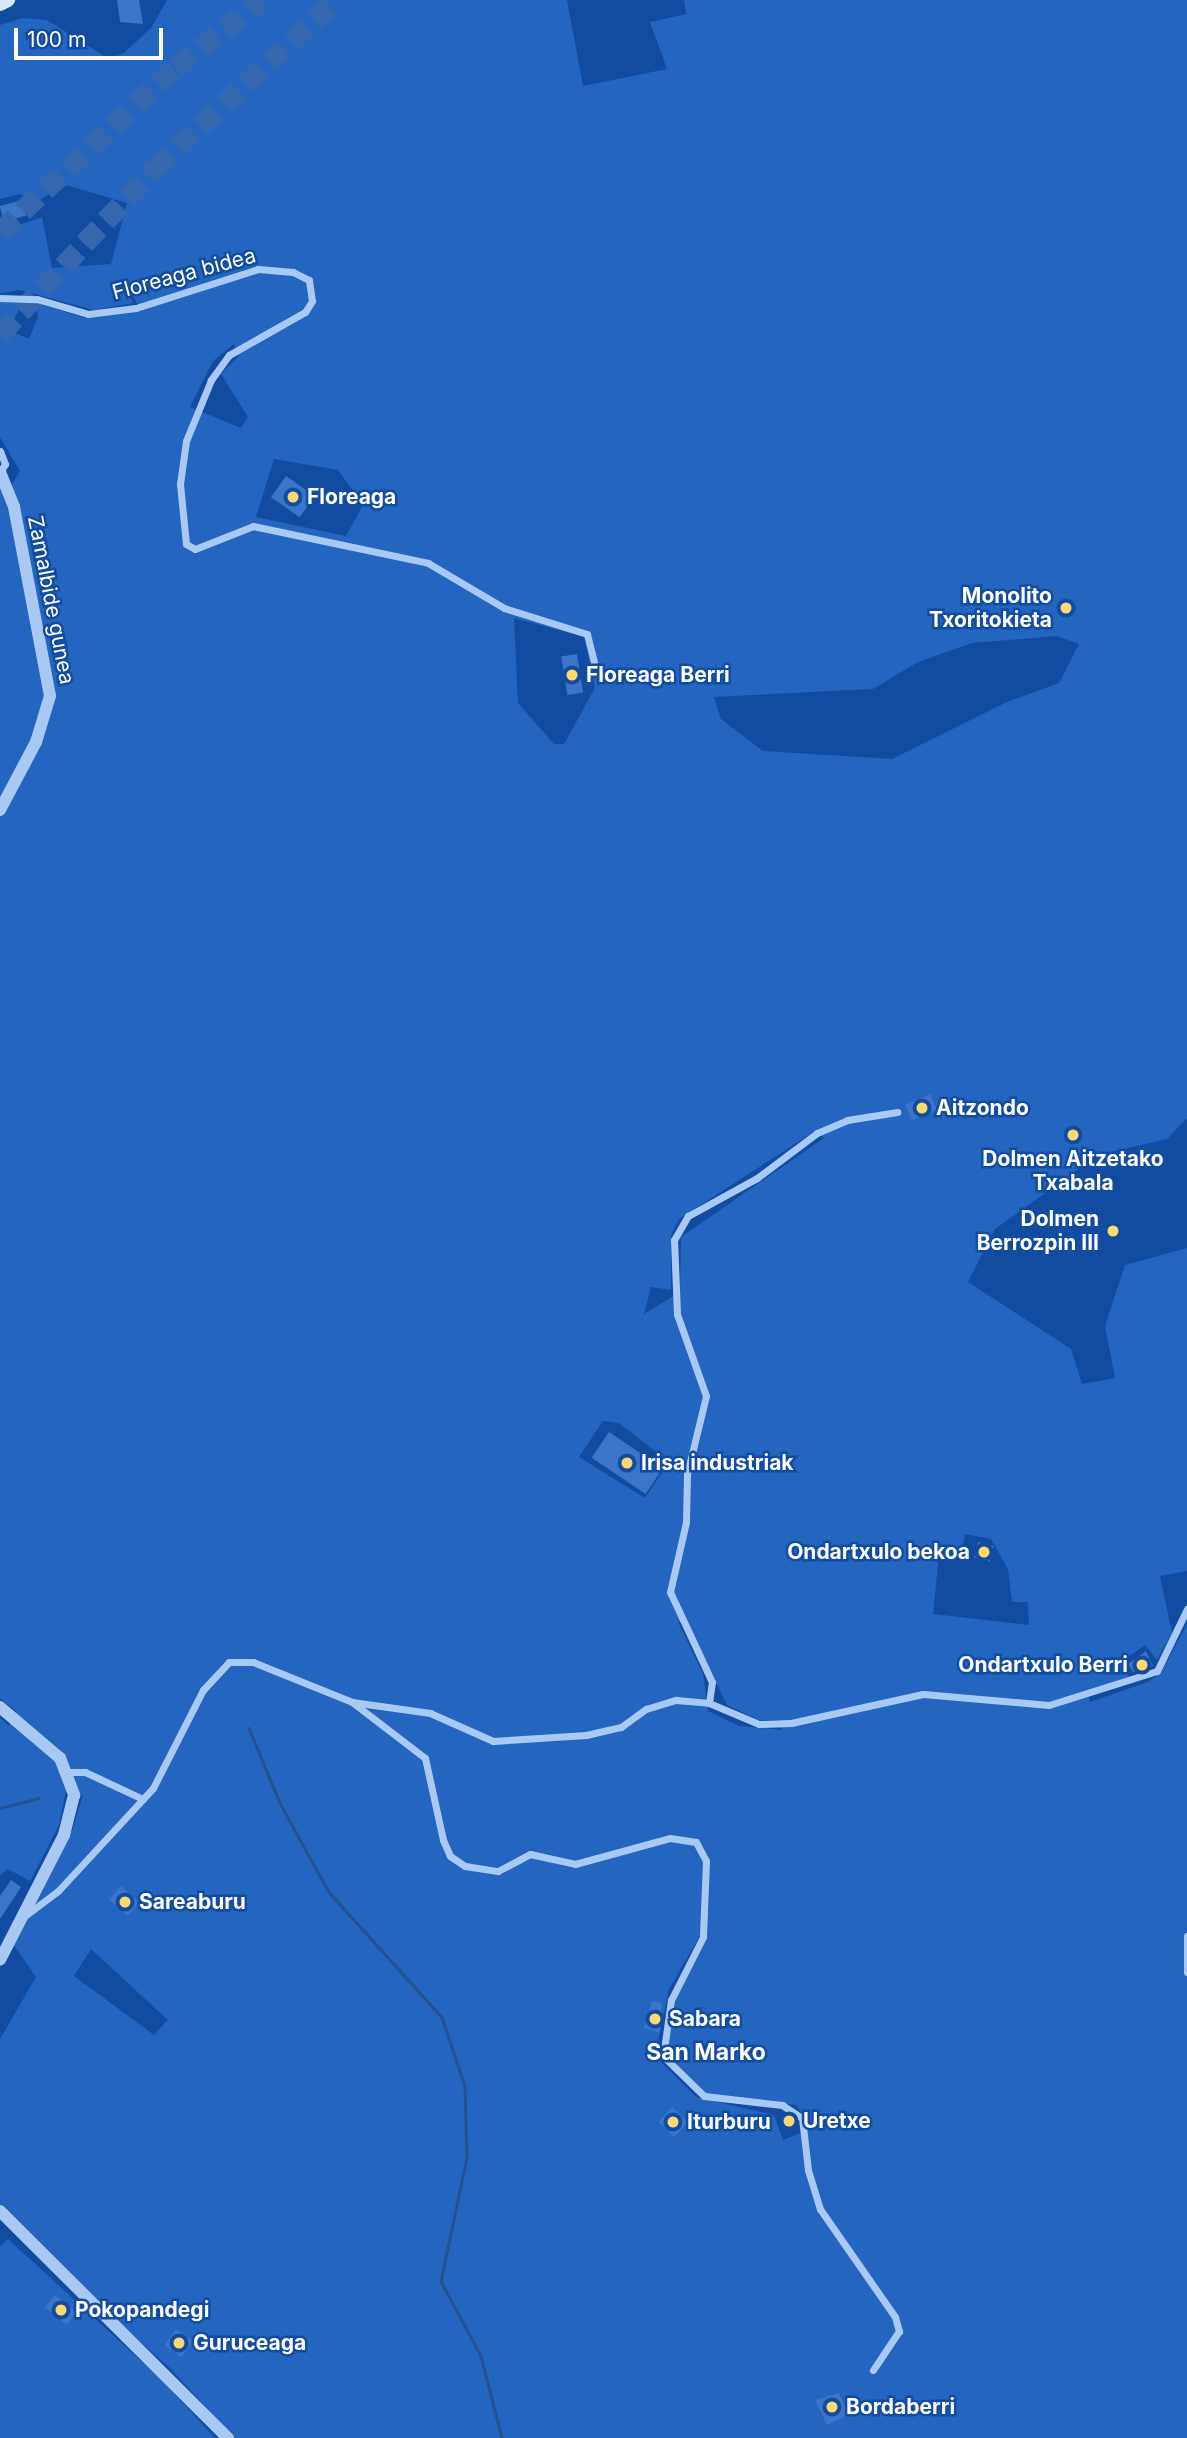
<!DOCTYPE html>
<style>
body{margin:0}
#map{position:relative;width:1187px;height:2438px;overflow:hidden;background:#114ca1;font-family:Inter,sans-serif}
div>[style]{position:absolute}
.green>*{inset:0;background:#2365bf}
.stream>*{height:2.5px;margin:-1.25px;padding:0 1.25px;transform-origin:1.25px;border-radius:1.25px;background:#265190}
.building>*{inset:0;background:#3a75c8;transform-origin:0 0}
.motorway-tunnel>*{height:21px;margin-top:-10.5px;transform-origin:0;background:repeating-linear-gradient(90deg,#3567af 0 21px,transparent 0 31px)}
.minor>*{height:7px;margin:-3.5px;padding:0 3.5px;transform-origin:3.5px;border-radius:3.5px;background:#a9c9f5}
.tertiary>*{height:12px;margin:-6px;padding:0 6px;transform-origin:6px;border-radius:6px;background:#a9c9f5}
.secondary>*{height:14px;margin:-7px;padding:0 7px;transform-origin:7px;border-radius:7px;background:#dae8fe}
.dots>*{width:19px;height:19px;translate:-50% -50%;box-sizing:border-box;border:4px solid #114ca1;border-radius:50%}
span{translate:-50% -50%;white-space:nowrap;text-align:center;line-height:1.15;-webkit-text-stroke:5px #114ca1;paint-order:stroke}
.street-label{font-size:21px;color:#fff}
.poi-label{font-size:21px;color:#fff;font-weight:700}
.left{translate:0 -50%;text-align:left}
.right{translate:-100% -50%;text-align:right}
.neighbourhood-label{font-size:23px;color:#fff;font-weight:700}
.scale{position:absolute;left:14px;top:28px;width:149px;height:32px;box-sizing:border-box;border:4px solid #fff;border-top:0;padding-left:9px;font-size:21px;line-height:24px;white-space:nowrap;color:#fff;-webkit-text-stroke:5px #114ca1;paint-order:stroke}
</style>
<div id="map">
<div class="green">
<div style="clip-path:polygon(evenodd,167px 0,567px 0,583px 86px,667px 69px,650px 22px,686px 14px,684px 0,1187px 0,1187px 1118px,1167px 1139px,1098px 1155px,995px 1229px,968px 1282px,1071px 1349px,1082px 1384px,1115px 1378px,1105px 1326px,1125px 1265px,1187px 1248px,1187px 1571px,1160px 1576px,1172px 1633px,1157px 1660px,1145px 1645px,1120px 1663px,1130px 1678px,1088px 1692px,1090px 1702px,1148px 1682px,1161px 1673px,1187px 1624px,1187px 2438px,234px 2438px,171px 2369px,55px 2267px,0 2209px,0 2039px,36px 1977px,13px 1944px,72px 1831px,83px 1795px,66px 1791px,59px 1825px,30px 1881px,8px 1869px,0 1875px,0 1718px,9px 1726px,16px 1711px,0 1698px,0 487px,5px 496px,20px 471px,0 437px,0 301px,24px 300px,8px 330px,29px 339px,38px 317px,36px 303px,85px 318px,142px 311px,125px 284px,133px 303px,94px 310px,20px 290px,0 293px,0 232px,42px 217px,52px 268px,111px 264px,127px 203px,62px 184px,39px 201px,19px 194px,0 199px,0 25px,23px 18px,47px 20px,109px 59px,124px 53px,151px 28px,167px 0,234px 344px,239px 356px,221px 374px,248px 417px,241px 428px,190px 407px,213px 361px,234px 344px,167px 0,274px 459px,338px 470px,363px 505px,346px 536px,256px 517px,274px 459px,167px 0,514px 618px,584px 637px,595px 688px,564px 744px,554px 744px,518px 703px,514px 618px,167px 0,1057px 636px,1079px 644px,1059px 683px,1007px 702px,892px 759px,763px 751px,721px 719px,714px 697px,873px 689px,918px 662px,972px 643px,1057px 636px,167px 0,818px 1129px,824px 1138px,681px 1237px,680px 1292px,644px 1314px,651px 1287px,671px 1290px,671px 1235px,679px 1219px,818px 1129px,167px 0,603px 1421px,619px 1423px,669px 1462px,645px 1498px,579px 1457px,603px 1421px,167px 0,965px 1534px,991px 1539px,1008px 1569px,1012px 1602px,1028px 1602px,1029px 1625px,933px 1614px,939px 1556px,963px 1547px,965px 1534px,167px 0,685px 1618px,727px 1705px,759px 1720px,779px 1720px,783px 1730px,739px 1726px,708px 1711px,703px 1674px,678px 1622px,685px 1618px,167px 0,701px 1934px,703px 1945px,677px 1995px,667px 2034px,670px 2061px,708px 2095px,796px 2105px,812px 2128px,783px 2140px,774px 2115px,696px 2097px,660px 2061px,656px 2050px,669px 1989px,701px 1934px,167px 0,91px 1949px,168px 2020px,154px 2035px,74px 1976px,91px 1949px)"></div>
<div style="clip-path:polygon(8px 2239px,163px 2381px,215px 2438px,0 2438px,0 2246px)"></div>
</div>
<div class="stream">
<div style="left:249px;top:1728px;width:81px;rotate:67.5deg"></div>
<div style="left:280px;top:1803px;width:102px;rotate:61.2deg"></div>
<div style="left:329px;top:1892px;width:169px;rotate:47.9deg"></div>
<div style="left:442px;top:2017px;width:73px;rotate:71.6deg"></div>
<div style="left:465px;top:2086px;width:72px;rotate:88.4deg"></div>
<div style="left:467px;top:2158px;width:126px;rotate:101.9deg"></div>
<div style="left:441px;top:2281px;width:85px;rotate:61.9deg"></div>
<div style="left:481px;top:2356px;width:85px;rotate:75.6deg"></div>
<div style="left:0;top:1808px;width:40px;rotate:-14.4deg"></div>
</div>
<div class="building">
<div style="clip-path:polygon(117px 0,139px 0,143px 24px,120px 22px)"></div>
<div style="left:22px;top:200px;width:16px;height:23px;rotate:75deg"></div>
<div style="left:286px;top:476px;width:35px;height:26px;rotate:35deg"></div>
<div style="left:577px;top:654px;width:39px;height:16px;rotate:81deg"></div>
<div style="left:930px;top:1094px;width:17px;height:27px;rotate:66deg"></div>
<div style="left:609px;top:1432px;width:65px;height:31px;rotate:34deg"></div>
<div style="left:978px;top:1542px;width:16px;height:16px;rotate:14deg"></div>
<div style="clip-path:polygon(1146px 1651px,1153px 1666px,1133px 1672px,1128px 1664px)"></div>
<div style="clip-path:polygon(11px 1880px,21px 1887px,0 1919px,0 1896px)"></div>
<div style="left:121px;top:1886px;width:25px;height:18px;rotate:42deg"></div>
<div style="clip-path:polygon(652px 2001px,662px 2003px,660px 2033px,644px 2028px)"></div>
<div style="left:672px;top:2107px;width:22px;height:20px;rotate:43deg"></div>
<div style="left:55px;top:2295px;width:28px;height:16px;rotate:39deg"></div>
<div style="left:176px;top:2329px;width:21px;height:20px;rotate:35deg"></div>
<div style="clip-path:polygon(839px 2393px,849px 2415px,827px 2425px,815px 2400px)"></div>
</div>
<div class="motorway-tunnel">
<div style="left:0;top:232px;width:241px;rotate:-43.2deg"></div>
<div style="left:176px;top:67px;width:109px;rotate:-37.9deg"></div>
<div style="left:0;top:334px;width:227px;rotate:-47deg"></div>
<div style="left:155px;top:168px;width:247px;rotate:-42.9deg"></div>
</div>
<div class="minor">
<div style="left:0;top:298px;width:37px;rotate:2deg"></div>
<div style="left:37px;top:299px;width:53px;rotate:16.4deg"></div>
<div style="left:88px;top:314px;width:48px;rotate:-7.1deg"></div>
<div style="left:136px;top:308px;width:128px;rotate:-17.7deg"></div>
<div style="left:258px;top:269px;width:35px;rotate:5deg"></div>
<div style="left:293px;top:272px;width:18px;rotate:27deg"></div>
<div style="left:309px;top:280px;width:21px;rotate:82deg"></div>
<div style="left:312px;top:301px;width:13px;rotate:122deg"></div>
<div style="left:305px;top:312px;width:87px;rotate:150.5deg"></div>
<div style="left:229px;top:355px;width:31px;rotate:126deg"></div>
<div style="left:211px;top:380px;width:66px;rotate:112.3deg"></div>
<div style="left:186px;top:441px;width:43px;rotate:97.9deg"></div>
<div style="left:180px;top:484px;width:60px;rotate:84.3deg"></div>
<div style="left:186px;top:544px;width:10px;rotate:29deg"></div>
<div style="left:195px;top:549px;width:62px;rotate:-21.6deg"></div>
<div style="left:253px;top:526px;width:179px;rotate:11.9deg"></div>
<div style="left:428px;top:563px;width:88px;rotate:30.6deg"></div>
<div style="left:504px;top:608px;width:87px;rotate:17.4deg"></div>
<div style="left:587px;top:634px;width:33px;rotate:76deg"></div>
<div style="left:0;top:451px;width:14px;rotate:69deg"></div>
<div style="left:5px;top:464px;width:9px;rotate:122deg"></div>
<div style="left:352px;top:1702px;width:92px;rotate:37.5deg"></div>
<div style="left:425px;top:1758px;width:84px;rotate:77.6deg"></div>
<div style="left:443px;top:1840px;width:17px;rotate:66deg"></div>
<div style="left:450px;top:1856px;width:18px;rotate:34deg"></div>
<div style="left:465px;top:1866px;width:33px;rotate:9deg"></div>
<div style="left:498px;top:1871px;width:36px;rotate:-28deg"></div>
<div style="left:530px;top:1854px;width:46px;rotate:12.5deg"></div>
<div style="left:575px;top:1864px;width:98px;rotate:-15.3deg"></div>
<div style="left:670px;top:1838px;width:26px;rotate:9deg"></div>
<div style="left:696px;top:1842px;width:21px;rotate:62deg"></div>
<div style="left:706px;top:1861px;width:76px;rotate:92.3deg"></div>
<div style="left:703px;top:1937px;width:71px;rotate:116.9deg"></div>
<div style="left:671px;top:2000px;width:57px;rotate:98.1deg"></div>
<div style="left:663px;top:2056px;width:57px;rotate:44.3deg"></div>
<div style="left:704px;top:2096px;width:79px;rotate:6.6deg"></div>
<div style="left:782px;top:2105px;width:24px;rotate:33deg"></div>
<div style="left:802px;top:2118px;width:52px;rotate:83.4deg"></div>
<div style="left:808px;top:2170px;width:41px;rotate:72.9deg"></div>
<div style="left:820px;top:2209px;width:131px;rotate:55.2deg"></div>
<div style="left:895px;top:2317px;width:15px;rotate:74deg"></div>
<div style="left:899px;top:2331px;width:47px;rotate:123.7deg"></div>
<div style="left:709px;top:1703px;width:21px;rotate:-82deg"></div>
<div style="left:712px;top:1682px;width:99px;rotate:-115deg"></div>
<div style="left:670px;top:1592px;width:72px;rotate:-77.1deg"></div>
<div style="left:686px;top:1522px;width:48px;rotate:-88.8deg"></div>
<div style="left:687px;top:1474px;width:80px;rotate:-76.3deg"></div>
<div style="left:706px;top:1396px;width:87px;rotate:-109.5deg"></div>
<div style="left:677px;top:1314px;width:74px;rotate:-92.3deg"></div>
<div style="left:674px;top:1240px;width:28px;rotate:-60deg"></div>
<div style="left:688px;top:1216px;width:79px;rotate:-28.8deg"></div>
<div style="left:757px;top:1178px;width:75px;rotate:-36.9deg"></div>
<div style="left:817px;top:1133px;width:33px;rotate:-23deg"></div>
<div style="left:847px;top:1120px;width:51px;rotate:-9.1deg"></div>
<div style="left:69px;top:1772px;width:16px"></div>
<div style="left:85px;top:1772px;width:64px;rotate:25deg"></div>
<div style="left:26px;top:1915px;width:40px;rotate:-37deg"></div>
<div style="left:58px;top:1891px;width:140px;rotate:-47.3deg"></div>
<div style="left:153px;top:1788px;width:110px;rotate:-63deg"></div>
<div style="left:203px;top:1690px;width:38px;rotate:-47deg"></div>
<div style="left:229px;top:1662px;width:24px"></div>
<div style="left:253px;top:1662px;width:107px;rotate:22deg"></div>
<div style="left:352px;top:1702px;width:79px;rotate:8deg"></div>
<div style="left:430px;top:1713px;width:69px;rotate:24deg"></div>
<div style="left:493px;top:1741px;width:93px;rotate:-3.7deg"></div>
<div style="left:586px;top:1735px;width:36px;rotate:-13deg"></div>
<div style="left:621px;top:1727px;width:31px;rotate:-36deg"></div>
<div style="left:646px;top:1709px;width:31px;rotate:-17deg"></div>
<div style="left:676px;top:1700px;width:33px;rotate:5deg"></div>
<div style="left:709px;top:1703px;width:54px;rotate:22.8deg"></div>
<div style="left:759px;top:1724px;width:32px;rotate:-2deg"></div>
<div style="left:791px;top:1723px;width:135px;rotate:-12.4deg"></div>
<div style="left:923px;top:1694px;width:126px;rotate:5deg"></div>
<div style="left:1049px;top:1705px;width:113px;rotate:-17.5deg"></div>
<div style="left:1157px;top:1671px;width:69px;rotate:-64.2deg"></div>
<div style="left:1187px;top:1936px;width:36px;rotate:90deg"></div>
</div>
<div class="tertiary">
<div style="left:0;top:472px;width:38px;rotate:68deg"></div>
<div style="left:14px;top:507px;width:192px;rotate:79.2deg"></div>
<div style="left:50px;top:696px;width:48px;rotate:106.9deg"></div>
<div style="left:36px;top:742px;width:77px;rotate:117.9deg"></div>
<div style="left:0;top:1707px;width:79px;rotate:40.4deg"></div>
<div style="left:60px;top:1758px;width:40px;rotate:69deg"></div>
<div style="left:74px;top:1795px;width:41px;rotate:104deg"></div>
<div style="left:64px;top:1835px;width:140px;rotate:117.1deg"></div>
<div style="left:0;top:2211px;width:322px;rotate:44.9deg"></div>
</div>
<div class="secondary">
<div style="left:0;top:4px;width:9px;rotate:-27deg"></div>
</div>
<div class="dots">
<div style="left:293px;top:497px;background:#ffd96d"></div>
<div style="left:1066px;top:608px;background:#ffd96d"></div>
<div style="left:572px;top:675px;background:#ffd96d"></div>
<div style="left:922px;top:1108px;background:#ffd96d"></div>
<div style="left:1073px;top:1135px;background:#ffd96d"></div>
<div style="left:1113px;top:1231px;background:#ffd96d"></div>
<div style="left:627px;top:1463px;background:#ffd96d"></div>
<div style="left:984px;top:1552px;background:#ffd96d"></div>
<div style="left:1142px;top:1665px;background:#ffd96d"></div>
<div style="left:125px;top:1902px;background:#ffd96d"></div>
<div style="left:655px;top:2019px;background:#ffd96d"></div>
<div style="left:789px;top:2121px;background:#ffd96d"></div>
<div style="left:673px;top:2122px;background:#ffd96d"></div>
<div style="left:61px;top:2310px;background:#ffd96d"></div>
<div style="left:179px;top:2343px;background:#ffd96d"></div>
<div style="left:832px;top:2407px;background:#ffd96d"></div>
</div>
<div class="street-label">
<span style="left:184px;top:274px;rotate:-15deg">Floreaga bidea</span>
<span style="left:51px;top:600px;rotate:79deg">Zamalbide gunea</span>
</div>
<div class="poi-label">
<span class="left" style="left:307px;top:497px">Floreaga</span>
<span class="right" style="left:1052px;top:608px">Monolito<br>Txoritokieta</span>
<span class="left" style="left:586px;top:675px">Floreaga Berri</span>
<span class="left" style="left:936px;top:1108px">Aitzondo</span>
<span style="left:1073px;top:1171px">Dolmen Aitzetako<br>Txabala</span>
<span class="right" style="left:1099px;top:1231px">Dolmen<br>Berrozpin III</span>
<span class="left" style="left:641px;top:1463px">Irisa industriak</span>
<span class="right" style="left:970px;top:1552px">Ondartxulo bekoa</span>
<span class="right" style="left:1128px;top:1665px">Ondartxulo Berri</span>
<span class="left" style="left:139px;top:1902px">Sareaburu</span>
<span class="left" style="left:669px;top:2019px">Sabara</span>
<span class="left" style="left:803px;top:2121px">Uretxe</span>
<span class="left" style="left:687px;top:2122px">Iturburu</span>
<span class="left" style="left:75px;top:2310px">Pokopandegi</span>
<span class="left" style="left:193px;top:2343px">Guruceaga</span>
<span class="left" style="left:846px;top:2407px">Bordaberri</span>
</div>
<div class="neighbourhood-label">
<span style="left:706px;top:2052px">San Marko</span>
</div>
<div class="scale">100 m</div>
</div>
